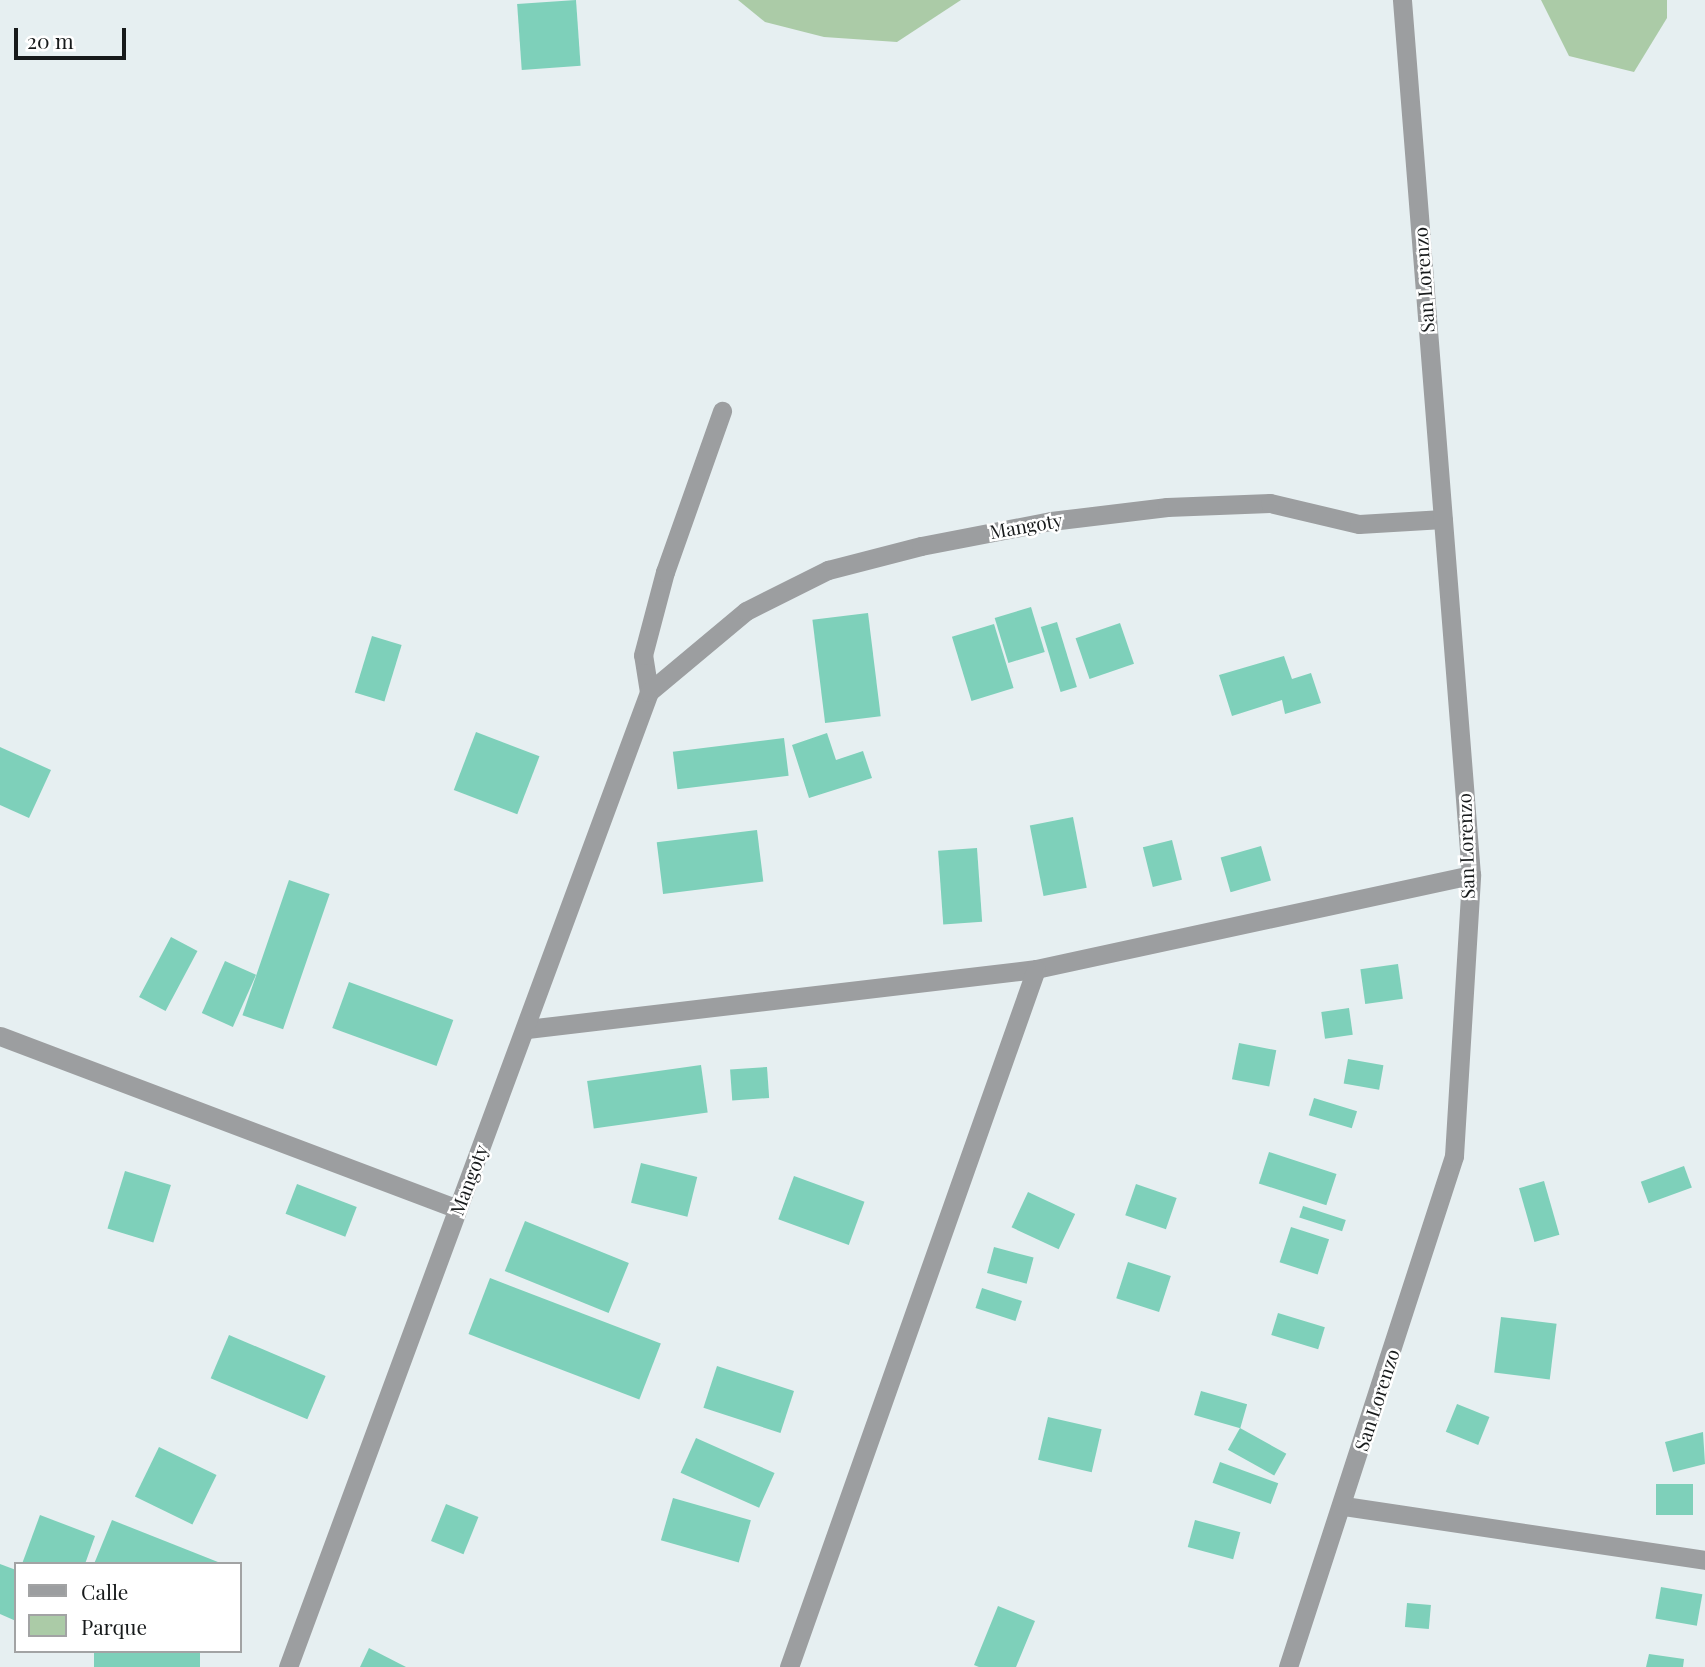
<!DOCTYPE html>
<style>
body{margin:0}
#map{position:relative;width:1705px;height:1667px;overflow:hidden;background:#e6eff1;font-family:"Playfair Display",serif}
div>[style]{position:absolute}
.green>*{inset:0;background:#abcba7}
.building>*{inset:0;background:#7ed0ba;transform-origin:0 0}
.minor>*{height:19px;margin:-9.5px;padding:0 9.5px;transform-origin:9.5px;border-radius:9.5px;background:#9c9ea0}
.tertiary>*{height:19px;margin:-9.5px;padding:0 9.5px;transform-origin:9.5px;border-radius:9.5px;background:#9c9ea0}
span{translate:-50% -50%;white-space:nowrap;text-align:center;line-height:1.15;-webkit-text-stroke:5px #fff;paint-order:stroke}
.street-label{font-size:19px;color:#171a1b}
.legend{position:absolute;left:14px;top:1562px;width:228px;height:91px;box-sizing:border-box;background:#fff;border:2px solid #a2a3a4;margin:0;padding:9px 12px;list-style:none;font-size:21px;color:#171a1b}
.legend li{display:flex;align-items:center;gap:14px;height:35px}
.legend b{width:35px;border:2px solid #a2a3a4}
.scale{position:absolute;left:14px;top:28px;width:112px;height:32px;box-sizing:border-box;border:4px solid #171a1b;border-top:0;padding-left:9px;font-size:21px;line-height:24px;white-space:nowrap;color:#171a1b;-webkit-text-stroke:5px #fff;paint-order:stroke}
</style>
<div id="map">
<div class="green">
<div style="clip-path:polygon(738px 0,961px 0,897px 42px,824px 37px,765px 22px)"></div>
<div style="clip-path:polygon(1541px 0,1667px 0,1667px 18px,1634px 72px,1569px 56px)"></div>
</div>
<div class="building">
<div style="left:576px;top:0;width:66px;height:59px;rotate:86deg"></div>
<div style="left:1031px;top:607px;width:47px;height:38px;rotate:73deg"></div>
<div style="left:868px;top:613px;width:104px;height:56px;rotate:83deg"></div>
<div style="left:1057px;top:622px;width:68px;height:17px;rotate:73deg"></div>
<div style="left:1120px;top:623px;width:43px;height:47px;rotate:71deg"></div>
<div style="left:994px;top:624px;width:67px;height:44px;rotate:73deg"></div>
<div style="left:372px;top:636px;width:31px;height:59px;rotate:17deg"></div>
<div style="clip-path:polygon(1284px 656px,1292px 679px,1311px 673px,1321px 703px,1285px 714px,1282px 700px,1232px 716px,1219px 675px)"></div>
<div style="left:476px;top:732px;width:68px;height:62px;rotate:21deg"></div>
<div style="clip-path:polygon(827px 733px,836px 760px,863px 751px,872px 778px,809px 798px,792px 745px)"></div>
<div style="left:784px;top:738px;width:38px;height:112px;rotate:83deg"></div>
<div style="clip-path:polygon(0 747px,51px 770px,29px 818px,0 805px)"></div>
<div style="left:1073px;top:817px;width:72px;height:44px;rotate:79deg"></div>
<div style="left:757px;top:830px;width:52px;height:101px;rotate:83deg"></div>
<div style="left:1172px;top:840px;width:41px;height:30px;rotate:76deg"></div>
<div style="left:1261px;top:846px;width:36px;height:42px;rotate:74deg"></div>
<div style="left:977px;top:848px;width:74px;height:39px;rotate:86deg"></div>
<div style="left:289px;top:880px;width:43px;height:143px;rotate:19deg"></div>
<div style="left:171px;top:937px;width:30px;height:68px;rotate:28deg"></div>
<div style="left:225px;top:961px;width:34px;height:57px;rotate:24deg"></div>
<div style="left:1398px;top:964px;width:35px;height:38px;rotate:82deg"></div>
<div style="left:349px;top:982px;width:111px;height:49px;rotate:20deg"></div>
<div style="left:1349px;top:1008px;width:27px;height:28px;rotate:82deg"></div>
<div style="left:1239px;top:1043px;width:38px;height:37px;rotate:11deg"></div>
<div style="left:1348px;top:1059px;width:36px;height:25px;rotate:10deg"></div>
<div style="left:701px;top:1065px;width:48px;height:115px;rotate:82deg"></div>
<div style="left:767px;top:1067px;width:31px;height:37px;rotate:86deg"></div>
<div style="left:1314px;top:1098px;width:45px;height:18px;rotate:17deg"></div>
<div style="left:1269px;top:1152px;width:71px;height:33px;rotate:18deg"></div>
<div style="left:641px;top:1163px;width:58px;height:41px;rotate:14deg"></div>
<div style="left:1684px;top:1166px;width:23px;height:46px;rotate:70deg"></div>
<div style="left:125px;top:1171px;width:48px;height:60px;rotate:17deg"></div>
<div style="left:794px;top:1176px;width:75px;height:46px;rotate:20deg"></div>
<div style="left:1544px;top:1181px;width:56px;height:26px;rotate:74deg"></div>
<div style="left:297px;top:1184px;width:64px;height:32px;rotate:21deg"></div>
<div style="left:1136px;top:1184px;width:43px;height:33px;rotate:19deg"></div>
<div style="left:1028px;top:1192px;width:52px;height:39px;rotate:25deg"></div>
<div style="left:1303px;top:1206px;width:45px;height:12px;rotate:18deg"></div>
<div style="left:525px;top:1221px;width:112px;height:54px;rotate:22deg"></div>
<div style="left:1291px;top:1227px;width:40px;height:37px;rotate:18deg"></div>
<div style="left:994px;top:1247px;width:41px;height:27px;rotate:15deg"></div>
<div style="left:1128px;top:1262px;width:45px;height:38px;rotate:18deg"></div>
<div style="left:490px;top:1278px;width:183px;height:60px;rotate:21deg"></div>
<div style="left:982px;top:1288px;width:42px;height:21px;rotate:18deg"></div>
<div style="left:1278px;top:1313px;width:49px;height:23px;rotate:17deg"></div>
<div style="left:1501px;top:1317px;width:56px;height:56px;rotate:7deg"></div>
<div style="left:229px;top:1335px;width:105px;height:47px;rotate:23deg"></div>
<div style="left:717px;top:1366px;width:81px;height:44px;rotate:18deg"></div>
<div style="left:1201px;top:1391px;width:48px;height:25px;rotate:16deg"></div>
<div style="left:1457px;top:1404px;width:35px;height:30px;rotate:22deg"></div>
<div style="left:1048px;top:1417px;width:55px;height:44px;rotate:13deg"></div>
<div style="left:1240px;top:1428px;width:53px;height:25px;rotate:29deg"></div>
<div style="clip-path:polygon(1703px 1432px,1705px 1464px,1673px 1472px,1665px 1442px)"></div>
<div style="left:696px;top:1438px;width:86px;height:38px;rotate:24deg"></div>
<div style="left:159px;top:1447px;width:64px;height:55px;rotate:26deg"></div>
<div style="left:1220px;top:1462px;width:62px;height:22px;rotate:20deg"></div>
<div style="left:1656px;top:1484px;width:37px;height:31px"></div>
<div style="left:673px;top:1498px;width:81px;height:44px;rotate:16deg"></div>
<div style="left:446px;top:1504px;width:35px;height:40px;rotate:22deg"></div>
<div style="clip-path:polygon(40px 1515px,95px 1536px,85px 1564px,22px 1564px)"></div>
<div style="clip-path:polygon(112px 1520px,223px 1564px,94px 1564px)"></div>
<div style="left:1195px;top:1520px;width:47px;height:28px;rotate:15deg"></div>
<div style="clip-path:polygon(0 1564px,16px 1570px,16px 1621px,0 1614px)"></div>
<div style="left:1661px;top:1587px;width:42px;height:32px;rotate:10deg"></div>
<div style="left:1407px;top:1603px;width:24px;height:24px;rotate:5deg"></div>
<div style="clip-path:polygon(998px 1606px,1035px 1621px,1016px 1667px,979px 1667px,974px 1665px)"></div>
<div style="clip-path:polygon(369px 1648px,406px 1667px,360px 1667px)"></div>
<div style="left:94px;top:1651px;width:106px;height:17px"></div>
<div style="clip-path:polygon(1649px 1654px,1684px 1659px,1683px 1667px,1646px 1667px)"></div>
</div>
<div class="minor">
<div style="left:649px;top:692px;width:37px;rotate:-99deg"></div>
<div style="left:643px;top:655px;width:86px;rotate:-75.2deg"></div>
<div style="left:665px;top:572px;width:171px;rotate:-70.5deg"></div>
<div style="left:527px;top:1029px;width:513px;rotate:-6.72deg"></div>
<div style="left:1036px;top:969px;width:445px;rotate:-12.2deg"></div>
<div style="left:0;top:1036px;width:489px;rotate:20.7deg"></div>
<div style="left:1344px;top:1506px;width:365px;rotate:8.5deg"></div>
<div style="left:288px;top:1667px;width:1040px;rotate:-69.68deg"></div>
<div style="left:649px;top:692px;width:126px;rotate:-39.9deg"></div>
<div style="left:746px;top:611px;width:92px;rotate:-26.6deg"></div>
<div style="left:828px;top:570px;width:96px;rotate:-14.5deg"></div>
<div style="left:921px;top:546px;width:132px;rotate:-10.9deg"></div>
<div style="left:1051px;top:521px;width:117px;rotate:-6.9deg"></div>
<div style="left:1167px;top:507px;width:103px;rotate:-2.2deg"></div>
<div style="left:1270px;top:503px;width:91px;rotate:13.3deg"></div>
<div style="left:1359px;top:524px;width:84px;rotate:-3.4deg"></div>
<div style="left:789px;top:1667px;width:740px;rotate:-70.51deg"></div>
</div>
<div class="tertiary">
<div style="left:1288px;top:1667px;width:537px;rotate:-72deg"></div>
<div style="left:1454px;top:1156px;width:282px;rotate:-86.5deg"></div>
<div style="left:1471px;top:875px;width:878px;rotate:-94.51deg"></div>
</div>
<div class="street-label">
<span style="left:1424px;top:280px;rotate:-94deg">San Lorenzo</span>
<span style="left:1026px;top:526px;rotate:-10deg">Mangoty</span>
<span style="left:1466px;top:846px;rotate:-92deg">San Lorenzo</span>
<span style="left:469px;top:1180px;rotate:-69deg">Mangoty</span>
<span style="left:1377px;top:1400px;rotate:-72deg">San Lorenzo</span>
</div>
<ul class="legend">
<li><b style="height:9px;background:#9c9ea0"></b>Calle</li>
<li><b style="height:19px;background:#abcba7"></b>Parque</li>
</ul>
<div class="scale">20 m</div>
</div>
